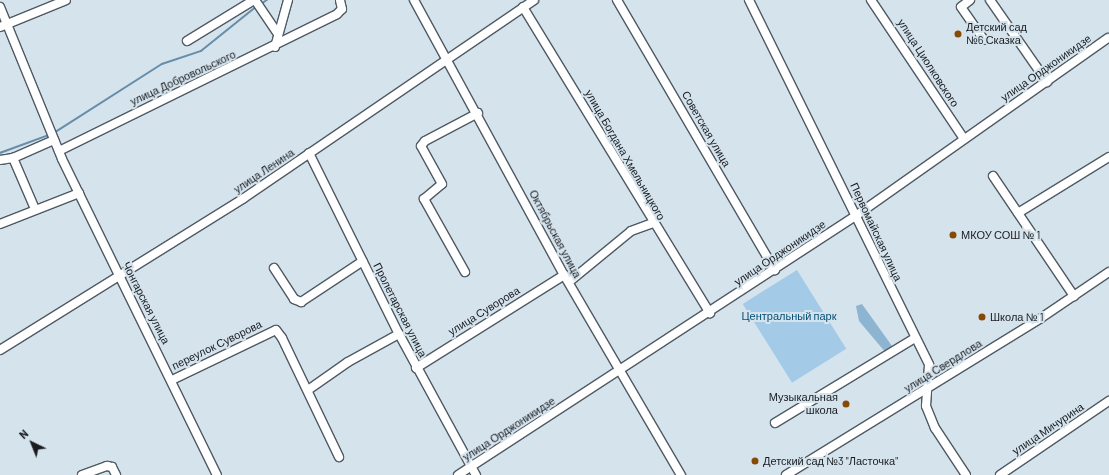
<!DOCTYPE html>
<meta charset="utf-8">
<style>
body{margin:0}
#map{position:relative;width:1109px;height:475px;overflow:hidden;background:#d5e3ed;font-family:Barlow,sans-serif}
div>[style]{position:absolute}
.green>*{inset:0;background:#a3cbe8;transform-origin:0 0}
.forest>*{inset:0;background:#8db5d2}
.stream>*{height:1.5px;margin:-0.75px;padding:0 0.75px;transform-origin:0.75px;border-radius:0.75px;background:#668da9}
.roads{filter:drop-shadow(1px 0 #4f5a63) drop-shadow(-1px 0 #4f5a63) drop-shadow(0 1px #4f5a63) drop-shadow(0 -1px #4f5a63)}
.minor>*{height:8px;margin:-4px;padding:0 4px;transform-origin:4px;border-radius:4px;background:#fff}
.dots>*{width:11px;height:11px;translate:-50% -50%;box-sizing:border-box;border:2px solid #d5e3ed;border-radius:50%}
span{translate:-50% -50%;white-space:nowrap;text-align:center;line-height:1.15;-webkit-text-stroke:4px #d5e3ed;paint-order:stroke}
.poi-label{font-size:11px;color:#181c20}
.left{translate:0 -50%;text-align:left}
.right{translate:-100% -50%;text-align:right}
.street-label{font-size:11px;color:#181c20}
.park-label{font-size:11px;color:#064f75}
.north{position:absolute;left:12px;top:423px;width:40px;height:40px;-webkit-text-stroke:3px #d5e3ed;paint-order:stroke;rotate:317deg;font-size:11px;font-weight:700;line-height:16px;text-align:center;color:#181c20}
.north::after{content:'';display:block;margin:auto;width:14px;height:18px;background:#181c20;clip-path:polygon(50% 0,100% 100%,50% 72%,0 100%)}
</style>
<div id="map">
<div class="green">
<div style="left:797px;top:270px;width:93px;height:64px;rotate:58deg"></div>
</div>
<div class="forest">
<div style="clip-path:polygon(862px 304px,892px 346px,893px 349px,886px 353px,859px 321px,856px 306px)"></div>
</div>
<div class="stream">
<div style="left:261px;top:4px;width:7px;rotate:-34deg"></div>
<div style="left:54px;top:133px;width:128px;rotate:-32.6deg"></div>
<div style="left:162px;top:64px;width:41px;rotate:-18.4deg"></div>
<div style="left:201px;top:51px;width:70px;rotate:-38.7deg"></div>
<div style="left:0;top:153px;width:52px;rotate:-20.2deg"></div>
</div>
<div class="roads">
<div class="minor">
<div style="left:255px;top:0;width:41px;rotate:55.9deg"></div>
<div style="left:414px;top:0;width:313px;rotate:61.4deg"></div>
<div style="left:564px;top:275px;width:232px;rotate:59.7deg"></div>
<div style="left:617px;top:0;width:313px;rotate:59.7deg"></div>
<div style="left:749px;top:0;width:407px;rotate:63.7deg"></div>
<div style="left:929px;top:365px;width:41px;rotate:94.2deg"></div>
<div style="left:926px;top:406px;width:24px;rotate:68deg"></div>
<div style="left:935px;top:428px;width:56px;rotate:56.6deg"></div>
<div style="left:871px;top:0;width:167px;rotate:56.2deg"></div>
<div style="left:970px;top:0;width:11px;rotate:142deg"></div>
<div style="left:961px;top:7px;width:40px;rotate:55.1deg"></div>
<div style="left:990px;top:0;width:100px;rotate:55.2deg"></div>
<div style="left:0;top:7px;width:164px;rotate:67.8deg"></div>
<div style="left:62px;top:159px;width:352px;rotate:63.9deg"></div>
<div style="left:523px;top:7px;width:359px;rotate:58.6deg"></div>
<div style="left:0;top:27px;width:71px;rotate:-22.2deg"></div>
<div style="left:187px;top:41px;width:79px;rotate:-31.5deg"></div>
<div style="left:275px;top:47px;width:49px;rotate:-74.5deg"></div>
<div style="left:59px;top:151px;width:310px;rotate:-26.2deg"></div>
<div style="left:337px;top:14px;width:7px;rotate:-45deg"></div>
<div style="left:342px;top:9px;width:9px;rotate:-103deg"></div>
<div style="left:309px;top:153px;width:202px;rotate:63.6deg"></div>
<div style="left:399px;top:334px;width:161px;rotate:61.4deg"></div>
<div style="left:0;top:160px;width:13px;rotate:-9deg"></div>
<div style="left:993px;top:176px;width:145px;rotate:56deg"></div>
<div style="left:35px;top:209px;width:56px;rotate:-113.3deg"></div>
<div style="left:13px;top:158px;width:45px;rotate:-23.7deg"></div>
<div style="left:1018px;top:213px;width:107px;rotate:-31.6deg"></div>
<div style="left:0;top:224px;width:85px;rotate:-21.4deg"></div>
<div style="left:274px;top:268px;width:37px;rotate:57deg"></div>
<div style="left:294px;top:299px;width:8px;rotate:23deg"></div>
<div style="left:301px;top:302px;width:74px;rotate:-33.5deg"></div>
<div style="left:465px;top:272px;width:84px;rotate:-119.3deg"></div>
<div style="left:424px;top:199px;width:23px;rotate:-40deg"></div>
<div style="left:442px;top:184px;width:43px;rotate:-118.9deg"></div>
<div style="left:421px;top:146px;width:6px;rotate:-51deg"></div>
<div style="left:425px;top:141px;width:60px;rotate:-27.8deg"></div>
<div style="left:569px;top:282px;width:80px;rotate:-39.4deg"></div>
<div style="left:631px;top:231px;width:23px;rotate:-20deg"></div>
<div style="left:0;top:350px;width:287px;rotate:-31.9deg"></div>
<div style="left:244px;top:198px;width:351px;rotate:-34.3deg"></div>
<div style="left:416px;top:368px;width:175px;rotate:-32.1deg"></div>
<div style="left:172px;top:380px;width:115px;rotate:-25.7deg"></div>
<div style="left:276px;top:330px;width:10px;rotate:53deg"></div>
<div style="left:282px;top:338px;width:132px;rotate:64.4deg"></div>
<div style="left:308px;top:390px;width:49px;rotate:-35deg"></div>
<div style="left:348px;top:362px;width:58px;rotate:-28.8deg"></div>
<div style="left:775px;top:423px;width:164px;rotate:-31.3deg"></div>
<div style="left:82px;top:475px;width:27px;rotate:-20deg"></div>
<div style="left:107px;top:466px;width:5px;rotate:11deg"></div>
<div style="left:112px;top:467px;width:9px;rotate:63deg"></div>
<div style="left:458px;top:475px;width:476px;rotate:-33.1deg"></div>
<div style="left:857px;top:215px;width:307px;rotate:-35.2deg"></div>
<div style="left:786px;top:475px;width:299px;rotate:-31.6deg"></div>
<div style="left:1041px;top:318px;width:82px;rotate:-34.1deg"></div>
<div style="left:1000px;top:475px;width:132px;rotate:-34.2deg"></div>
</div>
</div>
<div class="dots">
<div style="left:958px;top:34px;background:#864a05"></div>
<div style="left:953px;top:235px;background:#864a05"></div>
<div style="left:982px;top:317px;background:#864a05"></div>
<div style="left:846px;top:404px;background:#864a05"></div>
<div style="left:755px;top:461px;background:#864a05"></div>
</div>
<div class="poi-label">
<span class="left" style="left:966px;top:34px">Детский сад<br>№6 Сказка</span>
<span class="left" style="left:961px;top:235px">МКОУ СОШ № 1</span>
<span class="left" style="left:990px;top:317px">Школа № 1</span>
<span class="right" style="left:838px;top:404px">Музыкальная<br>школа</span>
<span class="left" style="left:763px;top:461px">Детский сад №3 "Ласточка"</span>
</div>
<div class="street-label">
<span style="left:928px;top:63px;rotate:57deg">улица Циолковского</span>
<span style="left:1046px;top:68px;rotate:-35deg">улица Орджоникидзе</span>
<span style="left:183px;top:78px;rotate:-25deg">улица Добровольского</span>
<span style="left:706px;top:129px;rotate:60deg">Советская улица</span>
<span style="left:625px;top:155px;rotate:60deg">улица Богдана Хмельницкого</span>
<span style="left:264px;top:171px;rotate:-34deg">улица Ленина</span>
<span style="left:876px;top:232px;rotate:65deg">Первомайская улица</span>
<span style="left:555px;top:234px;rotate:62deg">Октябрьская улица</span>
<span style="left:780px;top:253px;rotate:-34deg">улица Орджоникидзе</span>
<span style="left:146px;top:303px;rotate:63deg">Чонгарская улица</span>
<span style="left:400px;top:310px;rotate:63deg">Пролетарская улица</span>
<span style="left:484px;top:311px;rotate:-32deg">улица Суворова</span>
<span style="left:217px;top:345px;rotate:-26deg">переулок Суворова</span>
<span style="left:943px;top:366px;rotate:-32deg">улица Свердлова</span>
<span style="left:509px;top:429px;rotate:-33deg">улица Орджоникидзе</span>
<span style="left:1048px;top:429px;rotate:-34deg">улица Мичурина</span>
</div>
<div class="park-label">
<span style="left:789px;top:316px">Центральный парк</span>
</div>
<div class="north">N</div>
</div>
